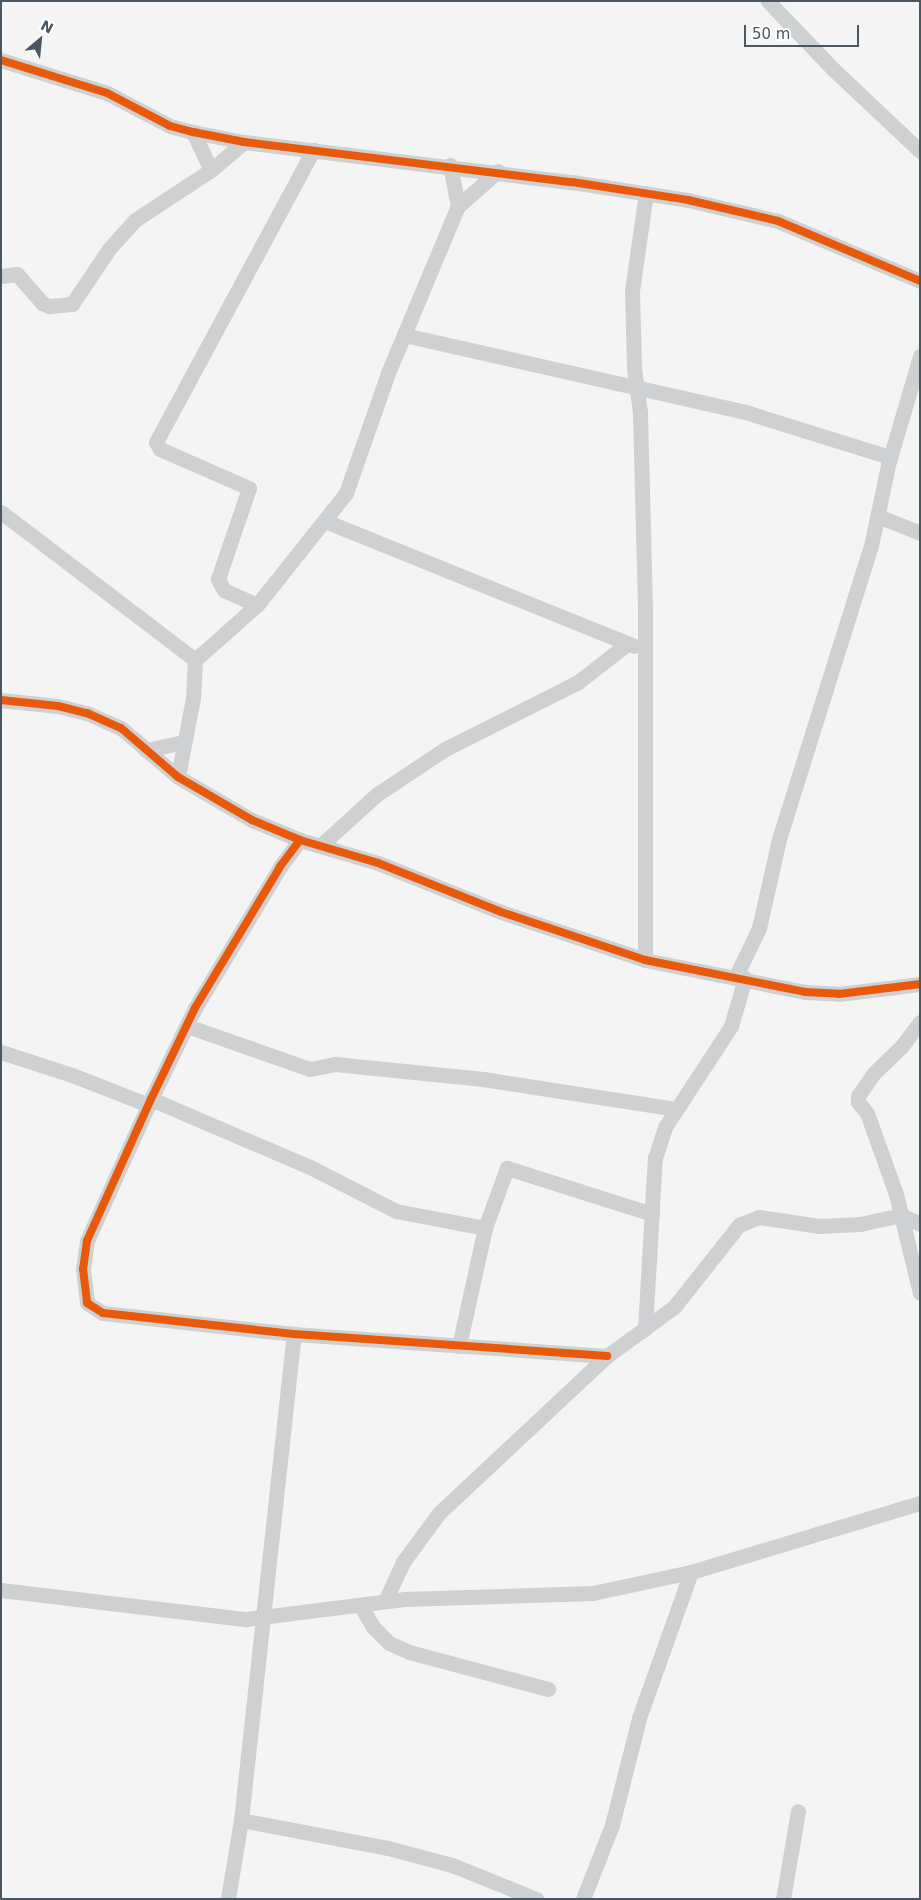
<!DOCTYPE html>
<style>
body{margin:0}
#map{position:relative;width:921px;height:1900px;overflow:hidden;background:#f4f4f4;font-family:"DejaVu Sans",sans-serif}
div>[style]{position:absolute}
.minor>*{height:15px;margin:-7.5px;padding:0 7.5px;transform-origin:7.5px;border-radius:7.5px;background:#ced0d2}
.cycleway>*{height:8px;margin:-4px;padding:0 4px;transform-origin:4px;border-radius:4px;background:#e8590c}
span{translate:-50% -50%;white-space:nowrap;text-align:center;line-height:1.15;-webkit-text-stroke:4px #fff;paint-order:stroke}
.frame{position:absolute;inset:0;border:2px solid #4a5661;pointer-events:none}
.north{position:absolute;left:15px;top:15px;width:50px;height:50px;-webkit-text-stroke:4px #fff;paint-order:stroke;rotate:28deg;font-size:14px;font-weight:700;line-height:20px;text-align:center;color:#4a5661}
.north::after{content:'';display:block;margin:auto;width:18px;height:22px;background:#4a5661;clip-path:polygon(50% 0,100% 100%,50% 72%,0 100%)}
.scale{position:absolute;left:744px;top:25px;width:115px;height:22px;box-sizing:border-box;border:2px solid #4a5661;border-top:0;padding-left:6px;font-size:15px;line-height:18px;white-space:nowrap;color:#4a5661;-webkit-text-stroke:4px #fff;paint-order:stroke}
</style>
<div id="map">
<div class="minor">
<div style="left:768px;top:1px;width:94px;rotate:46.3deg"></div>
<div style="left:833px;top:69px;width:120px;rotate:43.3deg"></div>
<div style="left:1px;top:60px;width:111px;rotate:17.3deg"></div>
<div style="left:107px;top:93px;width:71px;rotate:27.6deg"></div>
<div style="left:170px;top:126px;width:24px;rotate:15deg"></div>
<div style="left:193px;top:132px;width:52px;rotate:11.1deg"></div>
<div style="left:244px;top:142px;width:330px;rotate:7deg"></div>
<div style="left:572px;top:182px;width:117px;rotate:8.8deg"></div>
<div style="left:688px;top:200px;width:92px;rotate:13.1deg"></div>
<div style="left:778px;top:221px;width:154px;rotate:22.9deg"></div>
<div style="left:193px;top:132px;width:42px;rotate:64.7deg"></div>
<div style="left:450px;top:165px;width:42px;rotate:79deg"></div>
<div style="left:1px;top:276px;width:16px;rotate:-7deg"></div>
<div style="left:17px;top:274px;width:38px;rotate:49deg"></div>
<div style="left:42px;top:303px;width:8px;rotate:23deg"></div>
<div style="left:49px;top:306px;width:23px;rotate:-5deg"></div>
<div style="left:72px;top:304px;width:66px;rotate:-56.1deg"></div>
<div style="left:109px;top:249px;width:39px;rotate:-48deg"></div>
<div style="left:135px;top:220px;width:91px;rotate:-33.3deg"></div>
<div style="left:211px;top:170px;width:43px;rotate:-40.3deg"></div>
<div style="left:404px;top:335px;width:346px;rotate:12.7deg"></div>
<div style="left:742px;top:411px;width:155px;rotate:17.3deg"></div>
<div style="left:1px;top:512px;width:244px;rotate:37.3deg"></div>
<div style="left:195px;top:660px;width:38px;rotate:93deg"></div>
<div style="left:193px;top:698px;width:80px;rotate:100.8deg"></div>
<div style="left:878px;top:516px;width:45px;rotate:22deg"></div>
<div style="left:325px;top:521px;width:333px;rotate:22deg"></div>
<div style="left:257px;top:605px;width:36px;rotate:-156deg"></div>
<div style="left:224px;top:590px;width:13px;rotate:-119deg"></div>
<div style="left:218px;top:579px;width:96px;rotate:-71.2deg"></div>
<div style="left:249px;top:488px;width:97px;rotate:-156.3deg"></div>
<div style="left:160px;top:449px;width:8px;rotate:-120deg"></div>
<div style="left:156px;top:442px;width:332px;rotate:-61.7deg"></div>
<div style="left:195px;top:660px;width:83px;rotate:-41.6deg"></div>
<div style="left:257px;top:605px;width:143px;rotate:-51.5deg"></div>
<div style="left:346px;top:493px;width:127px;rotate:-70.7deg"></div>
<div style="left:388px;top:373px;width:181px;rotate:-67.3deg"></div>
<div style="left:458px;top:206px;width:53px;rotate:-41.2deg"></div>
<div style="left:1px;top:700px;width:57px;rotate:6deg"></div>
<div style="left:58px;top:706px;width:30px;rotate:14deg"></div>
<div style="left:87px;top:713px;width:37px;rotate:24deg"></div>
<div style="left:121px;top:728px;width:75px;rotate:40.7deg"></div>
<div style="left:178px;top:777px;width:86px;rotate:30.2deg"></div>
<div style="left:252px;top:820px;width:52px;rotate:22.6deg"></div>
<div style="left:300px;top:840px;width:81px;rotate:16.4deg"></div>
<div style="left:378px;top:863px;width:132px;rotate:21.7deg"></div>
<div style="left:501px;top:912px;width:152px;rotate:18.4deg"></div>
<div style="left:645px;top:960px;width:163px;rotate:11.3deg"></div>
<div style="left:805px;top:992px;width:34px;rotate:3deg"></div>
<div style="left:839px;top:994px;width:82px;rotate:-7deg"></div>
<div style="left:146px;top:750px;width:38px;rotate:-12deg"></div>
<div style="left:300px;top:840px;width:34px;rotate:127deg"></div>
<div style="left:280px;top:867px;width:165px;rotate:121.1deg"></div>
<div style="left:195px;top:1008px;width:101px;rotate:115.8deg"></div>
<div style="left:151px;top:1099px;width:156px;rotate:114.3deg"></div>
<div style="left:87px;top:1241px;width:28px;rotate:98deg"></div>
<div style="left:83px;top:1269px;width:34px;rotate:83deg"></div>
<div style="left:87px;top:1303px;width:19px;rotate:32deg"></div>
<div style="left:103px;top:1313px;width:192px;rotate:6.3deg"></div>
<div style="left:294px;top:1334px;width:314px;rotate:4deg"></div>
<div style="left:321px;top:845px;width:74px;rotate:-42.3deg"></div>
<div style="left:376px;top:795px;width:83px;rotate:-33.7deg"></div>
<div style="left:445px;top:749px;width:149px;rotate:-26.7deg"></div>
<div style="left:578px;top:682px;width:62px;rotate:-37.8deg"></div>
<div style="left:645px;top:960px;width:354px;rotate:-90deg"></div>
<div style="left:645px;top:606px;width:194px;rotate:-91.5deg"></div>
<div style="left:640px;top:412px;width:44px;rotate:-97.8deg"></div>
<div style="left:634px;top:368px;width:77px;rotate:-91.5deg"></div>
<div style="left:632px;top:291px;width:99px;rotate:-81.9deg"></div>
<div style="left:736px;top:976px;width:53px;rotate:-64.4deg"></div>
<div style="left:759px;top:928px;width:91px;rotate:-77.3deg"></div>
<div style="left:779px;top:839px;width:307px;rotate:-72.6deg"></div>
<div style="left:871px;top:546px;width:83px;rotate:-78.1deg"></div>
<div style="left:888px;top:465px;width:114px;rotate:-73.6deg"></div>
<div style="left:920px;top:1022px;width:31px;rotate:127deg"></div>
<div style="left:901px;top:1047px;width:37px;rotate:136deg"></div>
<div style="left:874px;top:1073px;width:28px;rotate:125deg"></div>
<div style="left:858px;top:1096px;width:6px;rotate:90deg"></div>
<div style="left:858px;top:1102px;width:14px;rotate:51deg"></div>
<div style="left:867px;top:1113px;width:86px;rotate:70.3deg"></div>
<div style="left:896px;top:1194px;width:102px;rotate:76.4deg"></div>
<div style="left:187px;top:1026px;width:130px;rotate:19.3deg"></div>
<div style="left:310px;top:1069px;width:25px;rotate:-11deg"></div>
<div style="left:335px;top:1064px;width:149px;rotate:5.8deg"></div>
<div style="left:483px;top:1079px;width:195px;rotate:8.8deg"></div>
<div style="left:1px;top:1052px;width:75px;rotate:17.9deg"></div>
<div style="left:72px;top:1075px;width:83px;rotate:21.3deg"></div>
<div style="left:151px;top:1099px;width:173px;rotate:23.2deg"></div>
<div style="left:310px;top:1167px;width:97px;rotate:27.1deg"></div>
<div style="left:396px;top:1211px;width:91px;rotate:10.8deg"></div>
<div style="left:645px;top:1329px;width:171px;rotate:-86.7deg"></div>
<div style="left:655px;top:1158px;width:33px;rotate:-72deg"></div>
<div style="left:665px;top:1127px;width:121px;rotate:-56.8deg"></div>
<div style="left:731px;top:1026px;width:50px;rotate:-73.7deg"></div>
<div style="left:459px;top:1346px;width:121px;rotate:-77.6deg"></div>
<div style="left:485px;top:1228px;width:64px;rotate:-69.9deg"></div>
<div style="left:507px;top:1168px;width:152px;rotate:17.6deg"></div>
<div style="left:1px;top:1590px;width:247px;rotate:6.8deg"></div>
<div style="left:246px;top:1619px;width:159px;rotate:-7.2deg"></div>
<div style="left:404px;top:1599px;width:189px;rotate:-1.8deg"></div>
<div style="left:593px;top:1593px;width:100px;rotate:-12.1deg"></div>
<div style="left:691px;top:1572px;width:239px;rotate:-16.8deg"></div>
<div style="left:385px;top:1601px;width:43px;rotate:-65.2deg"></div>
<div style="left:403px;top:1562px;width:61px;rotate:-53.7deg"></div>
<div style="left:439px;top:1513px;width:230px;rotate:-43.1deg"></div>
<div style="left:607px;top:1356px;width:83px;rotate:-36.2deg"></div>
<div style="left:674px;top:1307px;width:105px;rotate:-51.6deg"></div>
<div style="left:739px;top:1225px;width:22px;rotate:-22deg"></div>
<div style="left:759px;top:1217px;width:61px;rotate:8.5deg"></div>
<div style="left:819px;top:1226px;width:41px;rotate:-2.8deg"></div>
<div style="left:860px;top:1224px;width:42px;rotate:-12.4deg"></div>
<div style="left:901px;top:1215px;width:21px;rotate:25deg"></div>
<div style="left:360px;top:1605px;width:26px;rotate:59deg"></div>
<div style="left:373px;top:1627px;width:23px;rotate:45deg"></div>
<div style="left:389px;top:1643px;width:22px;rotate:24deg"></div>
<div style="left:409px;top:1652px;width:144px;rotate:14.9deg"></div>
<div style="left:241px;top:1820px;width:150px;rotate:10.8deg"></div>
<div style="left:388px;top:1848px;width:66px;rotate:14.9deg"></div>
<div style="left:452px;top:1865px;width:91px;rotate:22deg"></div>
<div style="left:228px;top:1899px;width:80px;rotate:-80.7deg"></div>
<div style="left:241px;top:1820px;width:489px;rotate:-83.8deg"></div>
<div style="left:583px;top:1899px;width:79px;rotate:-68.6deg"></div>
<div style="left:612px;top:1825px;width:110px;rotate:-75.8deg"></div>
<div style="left:639px;top:1718px;width:155px;rotate:-70.4deg"></div>
<div style="left:783px;top:1899px;width:89px;rotate:-80.3deg"></div>
</div>
<div class="cycleway">
<div style="left:1px;top:60px;width:111px;rotate:17.3deg"></div>
<div style="left:107px;top:93px;width:71px;rotate:27.6deg"></div>
<div style="left:170px;top:126px;width:24px;rotate:15deg"></div>
<div style="left:193px;top:132px;width:52px;rotate:11.1deg"></div>
<div style="left:244px;top:142px;width:330px;rotate:7deg"></div>
<div style="left:572px;top:182px;width:117px;rotate:8.8deg"></div>
<div style="left:688px;top:200px;width:92px;rotate:13.1deg"></div>
<div style="left:778px;top:221px;width:154px;rotate:22.9deg"></div>
<div style="left:1px;top:700px;width:57px;rotate:6deg"></div>
<div style="left:58px;top:706px;width:30px;rotate:14deg"></div>
<div style="left:87px;top:713px;width:37px;rotate:24deg"></div>
<div style="left:121px;top:728px;width:75px;rotate:40.7deg"></div>
<div style="left:178px;top:777px;width:86px;rotate:30.2deg"></div>
<div style="left:252px;top:820px;width:52px;rotate:22.6deg"></div>
<div style="left:300px;top:840px;width:81px;rotate:16.4deg"></div>
<div style="left:378px;top:863px;width:132px;rotate:21.7deg"></div>
<div style="left:501px;top:912px;width:152px;rotate:18.4deg"></div>
<div style="left:645px;top:960px;width:163px;rotate:11.3deg"></div>
<div style="left:805px;top:992px;width:34px;rotate:3deg"></div>
<div style="left:839px;top:994px;width:82px;rotate:-7deg"></div>
<div style="left:300px;top:840px;width:34px;rotate:127deg"></div>
<div style="left:280px;top:867px;width:165px;rotate:121.1deg"></div>
<div style="left:195px;top:1008px;width:101px;rotate:115.8deg"></div>
<div style="left:151px;top:1099px;width:156px;rotate:114.3deg"></div>
<div style="left:87px;top:1241px;width:28px;rotate:98deg"></div>
<div style="left:83px;top:1269px;width:34px;rotate:83deg"></div>
<div style="left:87px;top:1303px;width:19px;rotate:32deg"></div>
<div style="left:103px;top:1313px;width:192px;rotate:6.3deg"></div>
<div style="left:294px;top:1334px;width:314px;rotate:4deg"></div>
</div>
<div class="frame"></div>
<div class="north">N</div>
<div class="scale">50 m</div>
</div>
